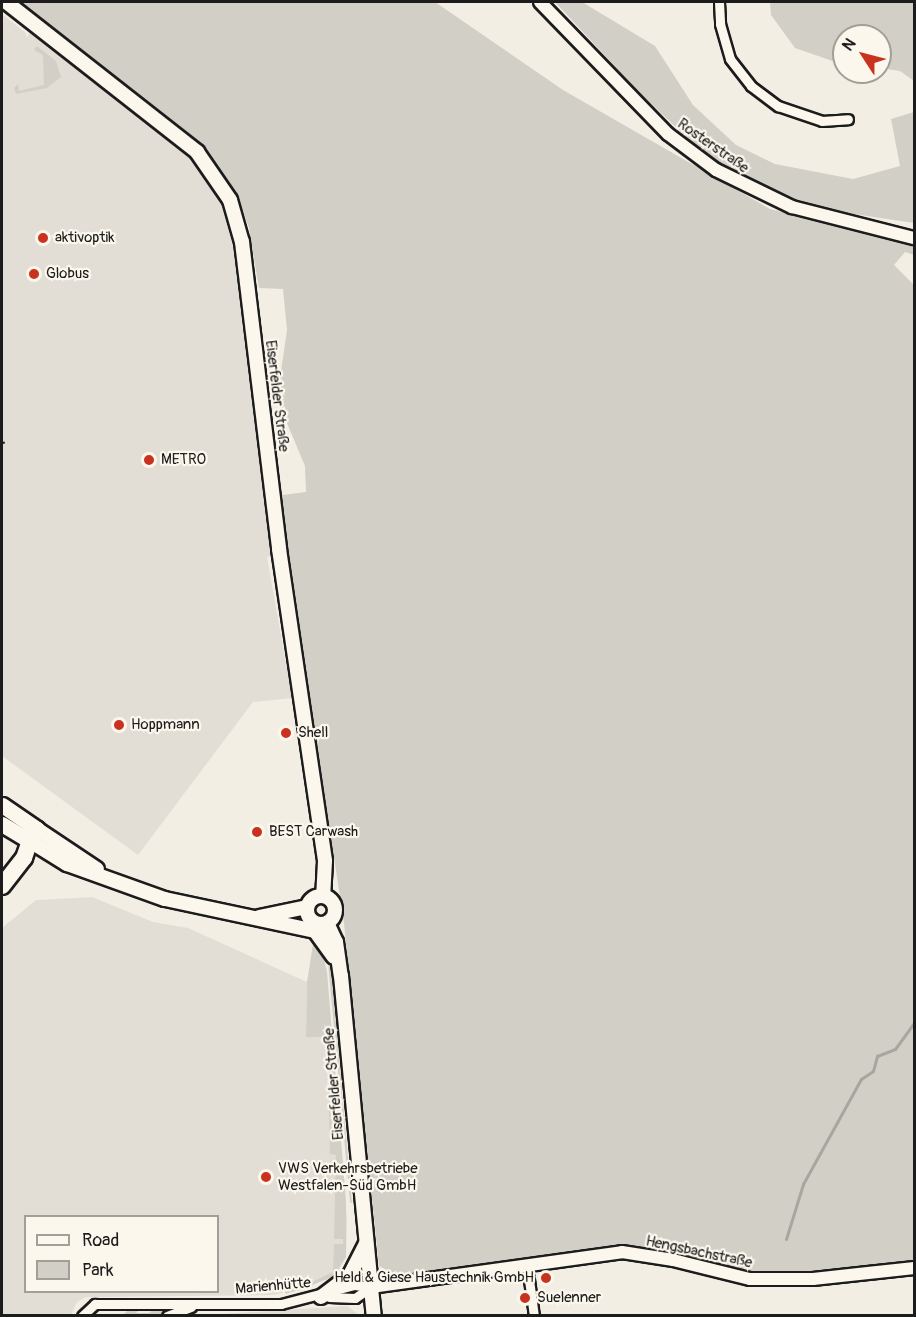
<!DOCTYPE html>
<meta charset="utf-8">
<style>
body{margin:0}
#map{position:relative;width:916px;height:1317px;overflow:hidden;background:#f2eee4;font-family:Pangolin,sans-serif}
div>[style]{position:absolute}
.built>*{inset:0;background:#e2ded5}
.green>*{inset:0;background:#d2cfc6}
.stream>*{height:3px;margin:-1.5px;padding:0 1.5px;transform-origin:1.5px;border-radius:1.5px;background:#a9a6a0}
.roads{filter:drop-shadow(2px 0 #1c1c1c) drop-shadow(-2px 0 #1c1c1c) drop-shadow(0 2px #1c1c1c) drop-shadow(0 -2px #1c1c1c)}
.minor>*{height:9px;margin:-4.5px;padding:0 4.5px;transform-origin:4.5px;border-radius:4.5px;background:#fbf7ec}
.tertiary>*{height:12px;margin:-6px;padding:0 6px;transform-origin:6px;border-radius:6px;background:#fbf7ec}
.secondary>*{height:14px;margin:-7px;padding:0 7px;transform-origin:7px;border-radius:7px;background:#fbf7ec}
.secondary>.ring{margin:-7px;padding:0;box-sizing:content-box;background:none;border:14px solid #fbf7ec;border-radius:50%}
.primary>*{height:15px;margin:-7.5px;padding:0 7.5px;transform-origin:7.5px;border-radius:7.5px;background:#fbf7ec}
.trunk>*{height:16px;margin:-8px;padding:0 8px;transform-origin:8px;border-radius:8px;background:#fbf7ec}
.rail>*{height:5px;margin-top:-2.5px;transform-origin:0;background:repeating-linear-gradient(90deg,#fbf7ec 0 9px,#1c1c1c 0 18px);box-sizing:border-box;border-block:2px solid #1c1c1c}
.dots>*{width:16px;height:16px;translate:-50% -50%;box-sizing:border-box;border:3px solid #fbf7ec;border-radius:50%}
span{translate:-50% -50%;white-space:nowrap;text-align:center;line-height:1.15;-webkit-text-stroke:4.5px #fbf7ec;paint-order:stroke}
.street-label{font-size:15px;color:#1c1c1c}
.poi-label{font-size:15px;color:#1c1c1c}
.left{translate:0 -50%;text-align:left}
.right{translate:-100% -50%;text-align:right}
.frame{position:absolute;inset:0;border:3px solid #1c1c1c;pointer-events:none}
.legend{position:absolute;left:24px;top:1215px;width:195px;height:78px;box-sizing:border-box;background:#fbf7ec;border:2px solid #a29f99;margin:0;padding:8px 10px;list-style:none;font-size:18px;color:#1c1c1c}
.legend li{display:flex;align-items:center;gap:12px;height:30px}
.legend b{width:30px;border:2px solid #a29f99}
.north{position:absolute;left:832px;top:24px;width:60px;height:60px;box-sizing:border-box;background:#fbf7ec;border:2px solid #a29f99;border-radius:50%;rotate:306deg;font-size:16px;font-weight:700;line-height:24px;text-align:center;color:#1c1c1c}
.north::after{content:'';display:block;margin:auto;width:21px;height:27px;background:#c8321e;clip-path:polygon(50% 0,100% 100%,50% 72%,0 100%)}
</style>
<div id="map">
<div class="built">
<div style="clip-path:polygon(2px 14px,26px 33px,26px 38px,35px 25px,215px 175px,242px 242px,276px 554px,267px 557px,292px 698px,253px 702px,138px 855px,2px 756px)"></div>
<div style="clip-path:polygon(evenodd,92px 897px,153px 922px,188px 928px,307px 982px,306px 1037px,332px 1037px,347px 1221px,346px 1257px,336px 1275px,302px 1290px,271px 1295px,86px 1297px,77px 1302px,71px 1315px,2px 1316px,2px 928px,36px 900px,92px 897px,26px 1216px,218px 1216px,218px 1292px,26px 1292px,26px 1216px)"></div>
<div style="clip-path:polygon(347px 1306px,359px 1315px,208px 1315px,300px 1309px)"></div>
</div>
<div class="green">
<div style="clip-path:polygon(20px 2px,435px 2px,563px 90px,770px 209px,914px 246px,914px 255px,905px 252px,894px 265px,914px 285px,914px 1262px,807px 1273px,742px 1271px,659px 1250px,611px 1246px,396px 1275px,379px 1266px,344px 923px,292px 582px,282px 495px,306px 492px,305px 466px,277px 399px,287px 330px,283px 289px,259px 288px,249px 228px,239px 200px,214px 160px,185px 130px)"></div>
<div style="clip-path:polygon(555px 2px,582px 2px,655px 46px,693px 105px,736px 145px,775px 164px,853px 179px,900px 166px,891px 119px,914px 112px,914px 223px,820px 209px,753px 184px,702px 152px,639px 92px)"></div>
<div style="clip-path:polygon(770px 2px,914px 2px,914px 81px,900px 71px,880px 68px,880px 36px,844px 36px,844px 65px,795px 48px,771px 15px)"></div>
<div style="clip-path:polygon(37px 46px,56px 61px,61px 77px,47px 88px,16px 94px,14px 88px,18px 84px,19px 91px,44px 85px,43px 55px,34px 50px)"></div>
<div style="clip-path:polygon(313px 944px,323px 955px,327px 972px,346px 1201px,346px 1257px,333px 1277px,286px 1294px,284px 1289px,297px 1289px,333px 1272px,334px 1244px,343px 1244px,343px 1239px,334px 1239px,336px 1155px,330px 1154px,327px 1037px,306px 1037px,307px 982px)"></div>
<div style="clip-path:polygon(327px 952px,332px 975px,352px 1203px,350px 1202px)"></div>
<div style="clip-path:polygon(131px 1307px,142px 1307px,136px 1313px,149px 1313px,156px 1307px,176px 1309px,158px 1315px,92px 1316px,124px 1314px)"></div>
</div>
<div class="stream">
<div style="left:786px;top:1239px;width:58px;rotate:-72.8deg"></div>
<div style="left:803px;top:1184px;width:120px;rotate:-61.1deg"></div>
<div style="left:861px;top:1079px;width:14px;rotate:-34deg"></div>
<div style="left:873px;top:1071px;width:16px;rotate:-75deg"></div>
<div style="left:877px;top:1056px;width:19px;rotate:-21deg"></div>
<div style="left:895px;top:1049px;width:31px;rotate:-54deg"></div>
</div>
<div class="roads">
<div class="minor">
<div style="left:719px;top:2px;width:22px;rotate:87deg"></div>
<div style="left:720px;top:24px;width:36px;rotate:74deg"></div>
<div style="left:730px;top:59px;width:34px;rotate:52deg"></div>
<div style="left:751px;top:86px;width:34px;rotate:37deg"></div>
<div style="left:778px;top:106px;width:46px;rotate:18.8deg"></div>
<div style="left:822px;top:121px;width:26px;rotate:-4deg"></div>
<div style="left:527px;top:1265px;width:51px;rotate:82.2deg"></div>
<div style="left:329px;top:1297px;width:26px;rotate:2deg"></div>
<div style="left:355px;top:1298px;width:19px;rotate:-35deg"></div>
<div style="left:82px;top:1316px;width:18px;rotate:-43deg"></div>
<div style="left:95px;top:1304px;width:186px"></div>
<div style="left:281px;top:1304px;width:75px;rotate:-14.6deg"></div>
<div style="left:354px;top:1285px;width:17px;rotate:7deg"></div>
<div style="left:167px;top:1316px;width:26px;rotate:-21deg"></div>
</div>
<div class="tertiary">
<div style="left:540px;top:2px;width:184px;rotate:45.9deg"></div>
<div style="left:668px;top:134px;width:60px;rotate:36.9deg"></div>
<div style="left:716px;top:170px;width:85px;rotate:26deg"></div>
<div style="left:792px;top:207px;width:126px;rotate:14.3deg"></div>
<div style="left:371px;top:1287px;width:253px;rotate:-7.9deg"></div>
<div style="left:622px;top:1252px;width:52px;rotate:8.9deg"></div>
<div style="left:673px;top:1260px;width:79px;rotate:13.9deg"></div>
<div style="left:750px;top:1279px;width:63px"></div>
<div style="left:813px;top:1279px;width:102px;rotate:-6.2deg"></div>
</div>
<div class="secondary">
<div style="left:6px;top:2px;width:243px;rotate:38.1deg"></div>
<div style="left:197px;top:152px;width:58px;rotate:55.5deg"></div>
<div style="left:230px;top:200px;width:44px;rotate:74.1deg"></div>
<div style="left:242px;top:242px;width:309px;rotate:83.1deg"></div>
<div style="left:279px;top:549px;width:315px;rotate:81.6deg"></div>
<div style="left:325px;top:861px;width:35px;rotate:93deg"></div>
<div style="left:37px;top:829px;width:72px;rotate:33.7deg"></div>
<div style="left:30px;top:841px;width:44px;rotate:31.9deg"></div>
<div style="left:67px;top:864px;width:104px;rotate:19.7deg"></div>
<div style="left:165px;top:899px;width:153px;rotate:12deg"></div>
<div style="left:315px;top:931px;width:32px;rotate:54deg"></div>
<div class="ring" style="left:307px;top:896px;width:14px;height:14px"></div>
<div style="left:259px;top:917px;width:49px;rotate:-11.8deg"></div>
<div style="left:327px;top:923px;width:21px;rotate:65deg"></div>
<div style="left:336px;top:942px;width:34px;rotate:82deg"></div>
<div style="left:341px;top:976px;width:342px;rotate:84.5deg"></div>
<div style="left:321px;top:1297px;width:36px;rotate:-37deg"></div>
<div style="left:350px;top:1275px;width:36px;rotate:-63deg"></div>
</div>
<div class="primary">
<div style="left:2px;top:805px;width:42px;rotate:34.4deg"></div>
<div style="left:37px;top:829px;width:14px;rotate:120deg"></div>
<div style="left:30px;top:841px;width:33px;rotate:-149deg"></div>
</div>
<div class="trunk">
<div style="left:2px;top:886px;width:36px;rotate:-52deg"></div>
<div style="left:24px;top:858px;width:18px;rotate:-71deg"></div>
</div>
</div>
<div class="rail">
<div style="left:2px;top:442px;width:2px;rotate:63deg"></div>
</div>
<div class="dots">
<div style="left:43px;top:238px;background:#c8321e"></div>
<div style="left:34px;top:274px;background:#c8321e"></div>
<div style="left:149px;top:460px;background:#c8321e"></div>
<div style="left:119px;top:725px;background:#c8321e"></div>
<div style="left:286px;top:733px;background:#c8321e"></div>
<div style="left:257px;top:832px;background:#c8321e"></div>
<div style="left:266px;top:1177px;background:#c8321e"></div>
<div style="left:546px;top:1278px;background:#c8321e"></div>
<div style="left:525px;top:1298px;background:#c8321e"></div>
</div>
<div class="street-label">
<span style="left:713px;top:146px;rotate:35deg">Rosterstraße</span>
<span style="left:277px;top:396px;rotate:83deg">Eiserfelder Straße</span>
<span style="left:334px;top:1084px;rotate:-95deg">Eiserfelder Straße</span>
<span style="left:699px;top:1252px;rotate:12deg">Hengsbachstraße</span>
<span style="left:273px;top:1286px;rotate:-5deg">Marienhütte</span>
</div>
<div class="poi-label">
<span class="left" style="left:55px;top:238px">aktivoptik</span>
<span class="left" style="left:46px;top:274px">Globus</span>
<span class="left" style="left:161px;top:460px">METRO</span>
<span class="left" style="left:131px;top:725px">Hoppmann</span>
<span class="left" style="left:298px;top:733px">Shell</span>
<span class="left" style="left:269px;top:832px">BEST Carwash</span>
<span class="left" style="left:278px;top:1177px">VWS Verkehrsbetriebe<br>Westfalen-Süd GmbH</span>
<span class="right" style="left:534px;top:1278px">Held &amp; Giese Haustechnik GmbH</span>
<span class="left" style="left:537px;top:1298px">Suelenner</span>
</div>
<div class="frame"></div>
<ul class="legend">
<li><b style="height:8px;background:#fbf7ec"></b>Road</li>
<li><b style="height:16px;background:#d2cfc6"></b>Park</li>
</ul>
<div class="north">N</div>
</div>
